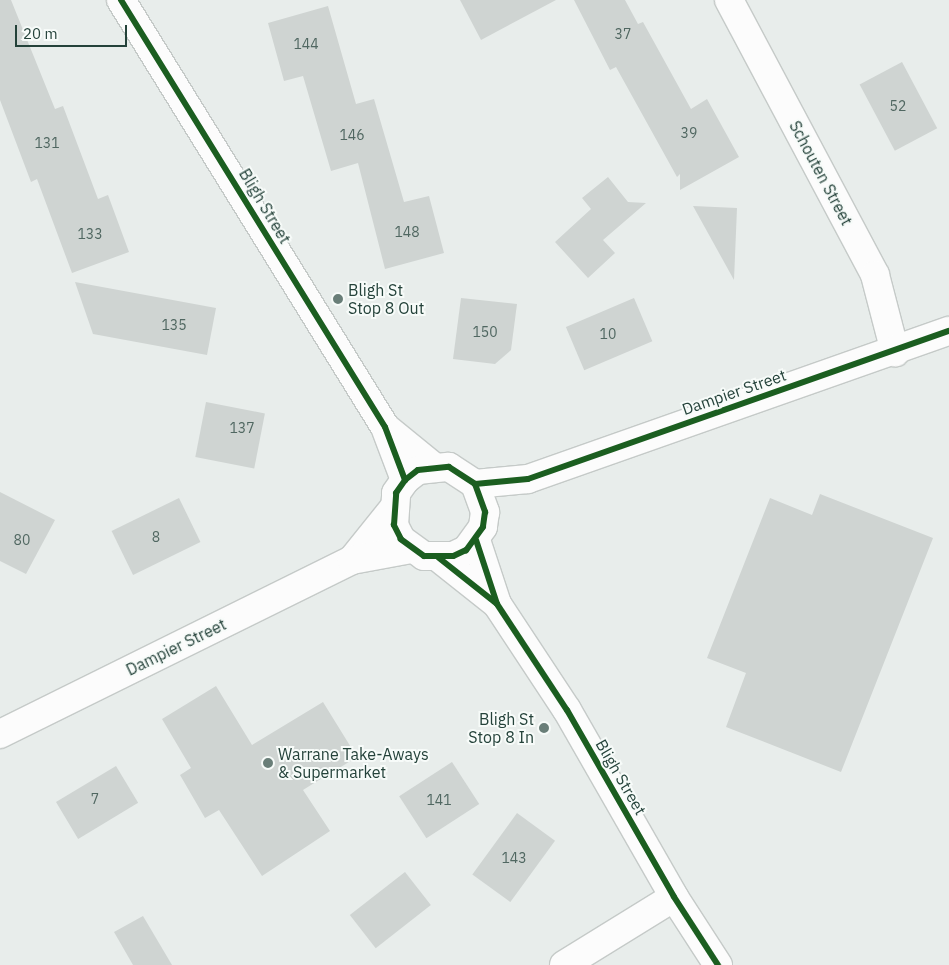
<!DOCTYPE html>
<style>
body{margin:0}
#map{position:relative;width:949px;height:965px;overflow:hidden;background:#e8edeb;font-family:"IBM Plex Sans",sans-serif}
div>[style]{position:absolute}
.building>*{inset:0;background:#cfd4d2;transform-origin:0 0}
.roads{filter:drop-shadow(1px 0 #c5cac8) drop-shadow(-1px 0 #c5cac8) drop-shadow(0 1px #c5cac8) drop-shadow(0 -1px #c5cac8)}
.minor>*{height:28px;margin:-14px;padding:0 14px;transform-origin:14px;border-radius:14px;background:#fcfcfc}
.tertiary>*{height:28px;margin:-14px;padding:0 14px;transform-origin:14px;border-radius:14px;background:#fcfcfc}
.cycleway>*{height:6px;margin:-3px;padding:0 3px;transform-origin:3px;border-radius:3px;background:#1b5e20}
.dots>*{width:14px;height:14px;translate:-50% -50%;box-sizing:border-box;border:2px solid #f7fbf9;border-radius:50%}
span{translate:-50% -50%;white-space:nowrap;text-align:center;line-height:1.15;-webkit-text-stroke:4px #f7fbf9;paint-order:stroke}
.number-label{font-size:14px;color:#506761}
.number-label span{-webkit-text-stroke-width:0}
.street-label{font-size:16px;color:#24423a}
.poi-label{font-size:16px;color:#24423a}
.left{translate:0 -50%;text-align:left}
.right{translate:-100% -50%;text-align:right}
.scale{position:absolute;left:15px;top:25px;width:112px;height:22px;box-sizing:border-box;border:2px solid #24423a;border-top:0;padding-left:6px;font-size:15px;line-height:18px;white-space:nowrap;color:#24423a;-webkit-text-stroke:4px #f7fbf9;paint-order:stroke}
</style>
<div id="map">
<div class="building">
<div style="clip-path:polygon(0 0,11px 0,55px 109px,63px 106px,98px 199px,108px 195px,129px 252px,72px 273px,37px 179px,31px 182px,0 100px)"></div>
<div style="clip-path:polygon(460px 0,556px 0,481px 40px)"></div>
<div style="clip-path:polygon(574px 0,625px 0,638px 24px,643px 22px,691px 109px,707px 99px,739px 157px,680px 190px,680px 174px,677px 177px,616px 67px,610px 70px)"></div>
<div style="clip-path:polygon(328px 6px,356px 104px,374px 99px,404px 202px,429px 196px,444px 253px,385px 269px,358px 163px,331px 171px,303px 76px,284px 81px,268px 23px)"></div>
<div style="left:902px;top:62px;width:75px;height:48px;rotate:62deg"></div>
<div style="clip-path:polygon(608px 177px,628px 202px,646px 203px,603px 240px,615px 253px,588px 278px,555px 242px,591px 209px,582px 198px)"></div>
<div style="clip-path:polygon(693px 206px,737px 208px,734px 280px)"></div>
<div style="clip-path:polygon(75px 282px,216px 308px,207px 355px,93px 334px)"></div>
<div style="clip-path:polygon(461px 298px,517px 304px,511px 350px,495px 364px,453px 359px)"></div>
<div style="left:634px;top:298px;width:47px;height:74px;rotate:67deg"></div>
<div style="left:206px;top:402px;width:60px;height:56px;rotate:11deg"></div>
<div style="clip-path:polygon(0 492px,55px 520px,26px 574px,0 561px)"></div>
<div style="clip-path:polygon(820px 494px,933px 538px,841px 772px,726px 727px,746px 673px,707px 658px,770px 498px,812px 515px)"></div>
<div style="left:179px;top:498px;width:49px;height:75px;rotate:64deg"></div>
<div style="clip-path:polygon(216px 686px,252px 745px,323px 702px,357px 757px,331px 773px,326px 769px,327px 775px,303px 790px,330px 831px,262px 876px,219px 810px,205px 818px,180px 775px,191px 768px,162px 719px)"></div>
<div style="left:452px;top:762px;width:50px;height:63px;rotate:57deg"></div>
<div style="left:116px;top:766px;width:43px;height:70px;rotate:59deg"></div>
<div style="left:517px;top:813px;width:47px;height:76px;rotate:36deg"></div>
<div style="left:405px;top:872px;width:42px;height:70px;rotate:52deg"></div>
<div style="clip-path:polygon(143px 916px,172px 965px,133px 965px,114px 932px)"></div>
</div>
<div class="roads">
<div class="minor">
<div style="left:121px;top:0;width:502px;rotate:58.27deg"></div>
<div style="left:385px;top:427px;width:57px;rotate:69.3deg"></div>
<div style="left:729px;top:0;width:311px;rotate:62deg"></div>
<div style="left:875px;top:275px;width:80px;rotate:75.4deg"></div>
<div style="left:386px;top:428px;width:60px;rotate:39deg"></div>
<div style="left:476px;top:540px;width:67px;rotate:71.8deg"></div>
<div style="left:439px;top:558px;width:74px;rotate:38.4deg"></div>
<div style="left:497px;top:604px;width:127px;rotate:56.6deg"></div>
<div style="left:567px;top:710px;width:215px;rotate:60.2deg"></div>
<div style="left:674px;top:897px;width:81px;rotate:57.1deg"></div>
<div style="left:564px;top:965px;width:129px;rotate:-31.7deg"></div>
</div>
<div class="tertiary">
<div style="left:475px;top:484px;width:30px;rotate:70deg"></div>
<div style="left:485px;top:512px;width:15px;rotate:98deg"></div>
<div style="left:483px;top:527px;width:29px;rotate:126deg"></div>
<div style="left:466px;top:550px;width:14px;rotate:155deg"></div>
<div style="left:453px;top:556px;width:29px;rotate:180deg"></div>
<div style="left:424px;top:556px;width:29px;rotate:-144deg"></div>
<div style="left:401px;top:539px;width:16px;rotate:-117deg"></div>
<div style="left:394px;top:525px;width:32px;rotate:-86deg"></div>
<div style="left:396px;top:493px;width:16px;rotate:-55deg"></div>
<div style="left:405px;top:480px;width:16px;rotate:-38deg"></div>
<div style="left:418px;top:470px;width:31px;rotate:-6deg"></div>
<div style="left:449px;top:467px;width:31px;rotate:33deg"></div>
<div style="left:475px;top:484px;width:53px;rotate:-5.4deg"></div>
<div style="left:528px;top:479px;width:446px;rotate:-19.4deg"></div>
<div style="left:352px;top:560px;width:65px;rotate:-51.2deg"></div>
<div style="left:0;top:734px;width:393px;rotate:-26.3deg"></div>
<div style="left:352px;top:560px;width:60px;rotate:-10.6deg"></div>
</div>
</div>
<div class="cycleway">
<div style="left:121px;top:0;width:502px;rotate:58.27deg"></div>
<div style="left:385px;top:427px;width:57px;rotate:69.3deg"></div>
<div style="left:475px;top:484px;width:30px;rotate:70deg"></div>
<div style="left:485px;top:512px;width:15px;rotate:98deg"></div>
<div style="left:483px;top:527px;width:29px;rotate:126deg"></div>
<div style="left:466px;top:550px;width:14px;rotate:155deg"></div>
<div style="left:453px;top:556px;width:29px;rotate:180deg"></div>
<div style="left:424px;top:556px;width:29px;rotate:-144deg"></div>
<div style="left:401px;top:539px;width:16px;rotate:-117deg"></div>
<div style="left:394px;top:525px;width:32px;rotate:-86deg"></div>
<div style="left:396px;top:493px;width:16px;rotate:-55deg"></div>
<div style="left:405px;top:480px;width:16px;rotate:-38deg"></div>
<div style="left:418px;top:470px;width:31px;rotate:-6deg"></div>
<div style="left:449px;top:467px;width:31px;rotate:33deg"></div>
<div style="left:475px;top:484px;width:53px;rotate:-5.4deg"></div>
<div style="left:528px;top:479px;width:446px;rotate:-19.4deg"></div>
<div style="left:476px;top:540px;width:67px;rotate:71.8deg"></div>
<div style="left:439px;top:558px;width:74px;rotate:38.4deg"></div>
<div style="left:497px;top:604px;width:127px;rotate:56.6deg"></div>
<div style="left:567px;top:710px;width:215px;rotate:60.2deg"></div>
<div style="left:674px;top:897px;width:81px;rotate:57.1deg"></div>
</div>
<div class="dots">
<div style="left:338px;top:299px;background:#697e78"></div>
<div style="left:544px;top:728px;background:#697e78"></div>
<div style="left:268px;top:763px;background:#697e78"></div>
</div>
<div class="number-label">
<span style="left:623px;top:34px">37</span>
<span style="left:306px;top:44px">144</span>
<span style="left:898px;top:106px">52</span>
<span style="left:689px;top:133px">39</span>
<span style="left:352px;top:135px">146</span>
<span style="left:47px;top:143px">131</span>
<span style="left:407px;top:232px">148</span>
<span style="left:90px;top:234px">133</span>
<span style="left:174px;top:325px">135</span>
<span style="left:485px;top:332px">150</span>
<span style="left:608px;top:334px">10</span>
<span style="left:242px;top:428px">137</span>
<span style="left:156px;top:537px">8</span>
<span style="left:22px;top:540px">80</span>
<span style="left:95px;top:799px">7</span>
<span style="left:439px;top:800px">141</span>
<span style="left:514px;top:858px">143</span>
</div>
<div class="street-label">
<span style="left:821px;top:173px;rotate:62deg">Schouten Street</span>
<span style="left:265px;top:206px;rotate:59deg">Bligh Street</span>
<span style="left:734px;top:392px;rotate:-19deg">Dampier Street</span>
<span style="left:176px;top:647px;rotate:-26deg">Dampier Street</span>
<span style="left:621px;top:777px;rotate:60deg">Bligh Street</span>
</div>
<div class="poi-label">
<span class="left" style="left:348px;top:299px">Bligh St<br>Stop 8 Out</span>
<span class="right" style="left:534px;top:728px">Bligh St<br>Stop 8 In</span>
<span class="left" style="left:278px;top:763px">Warrane Take-Aways<br>&amp; Supermarket</span>
</div>
<div class="scale">20 m</div>
</div>
